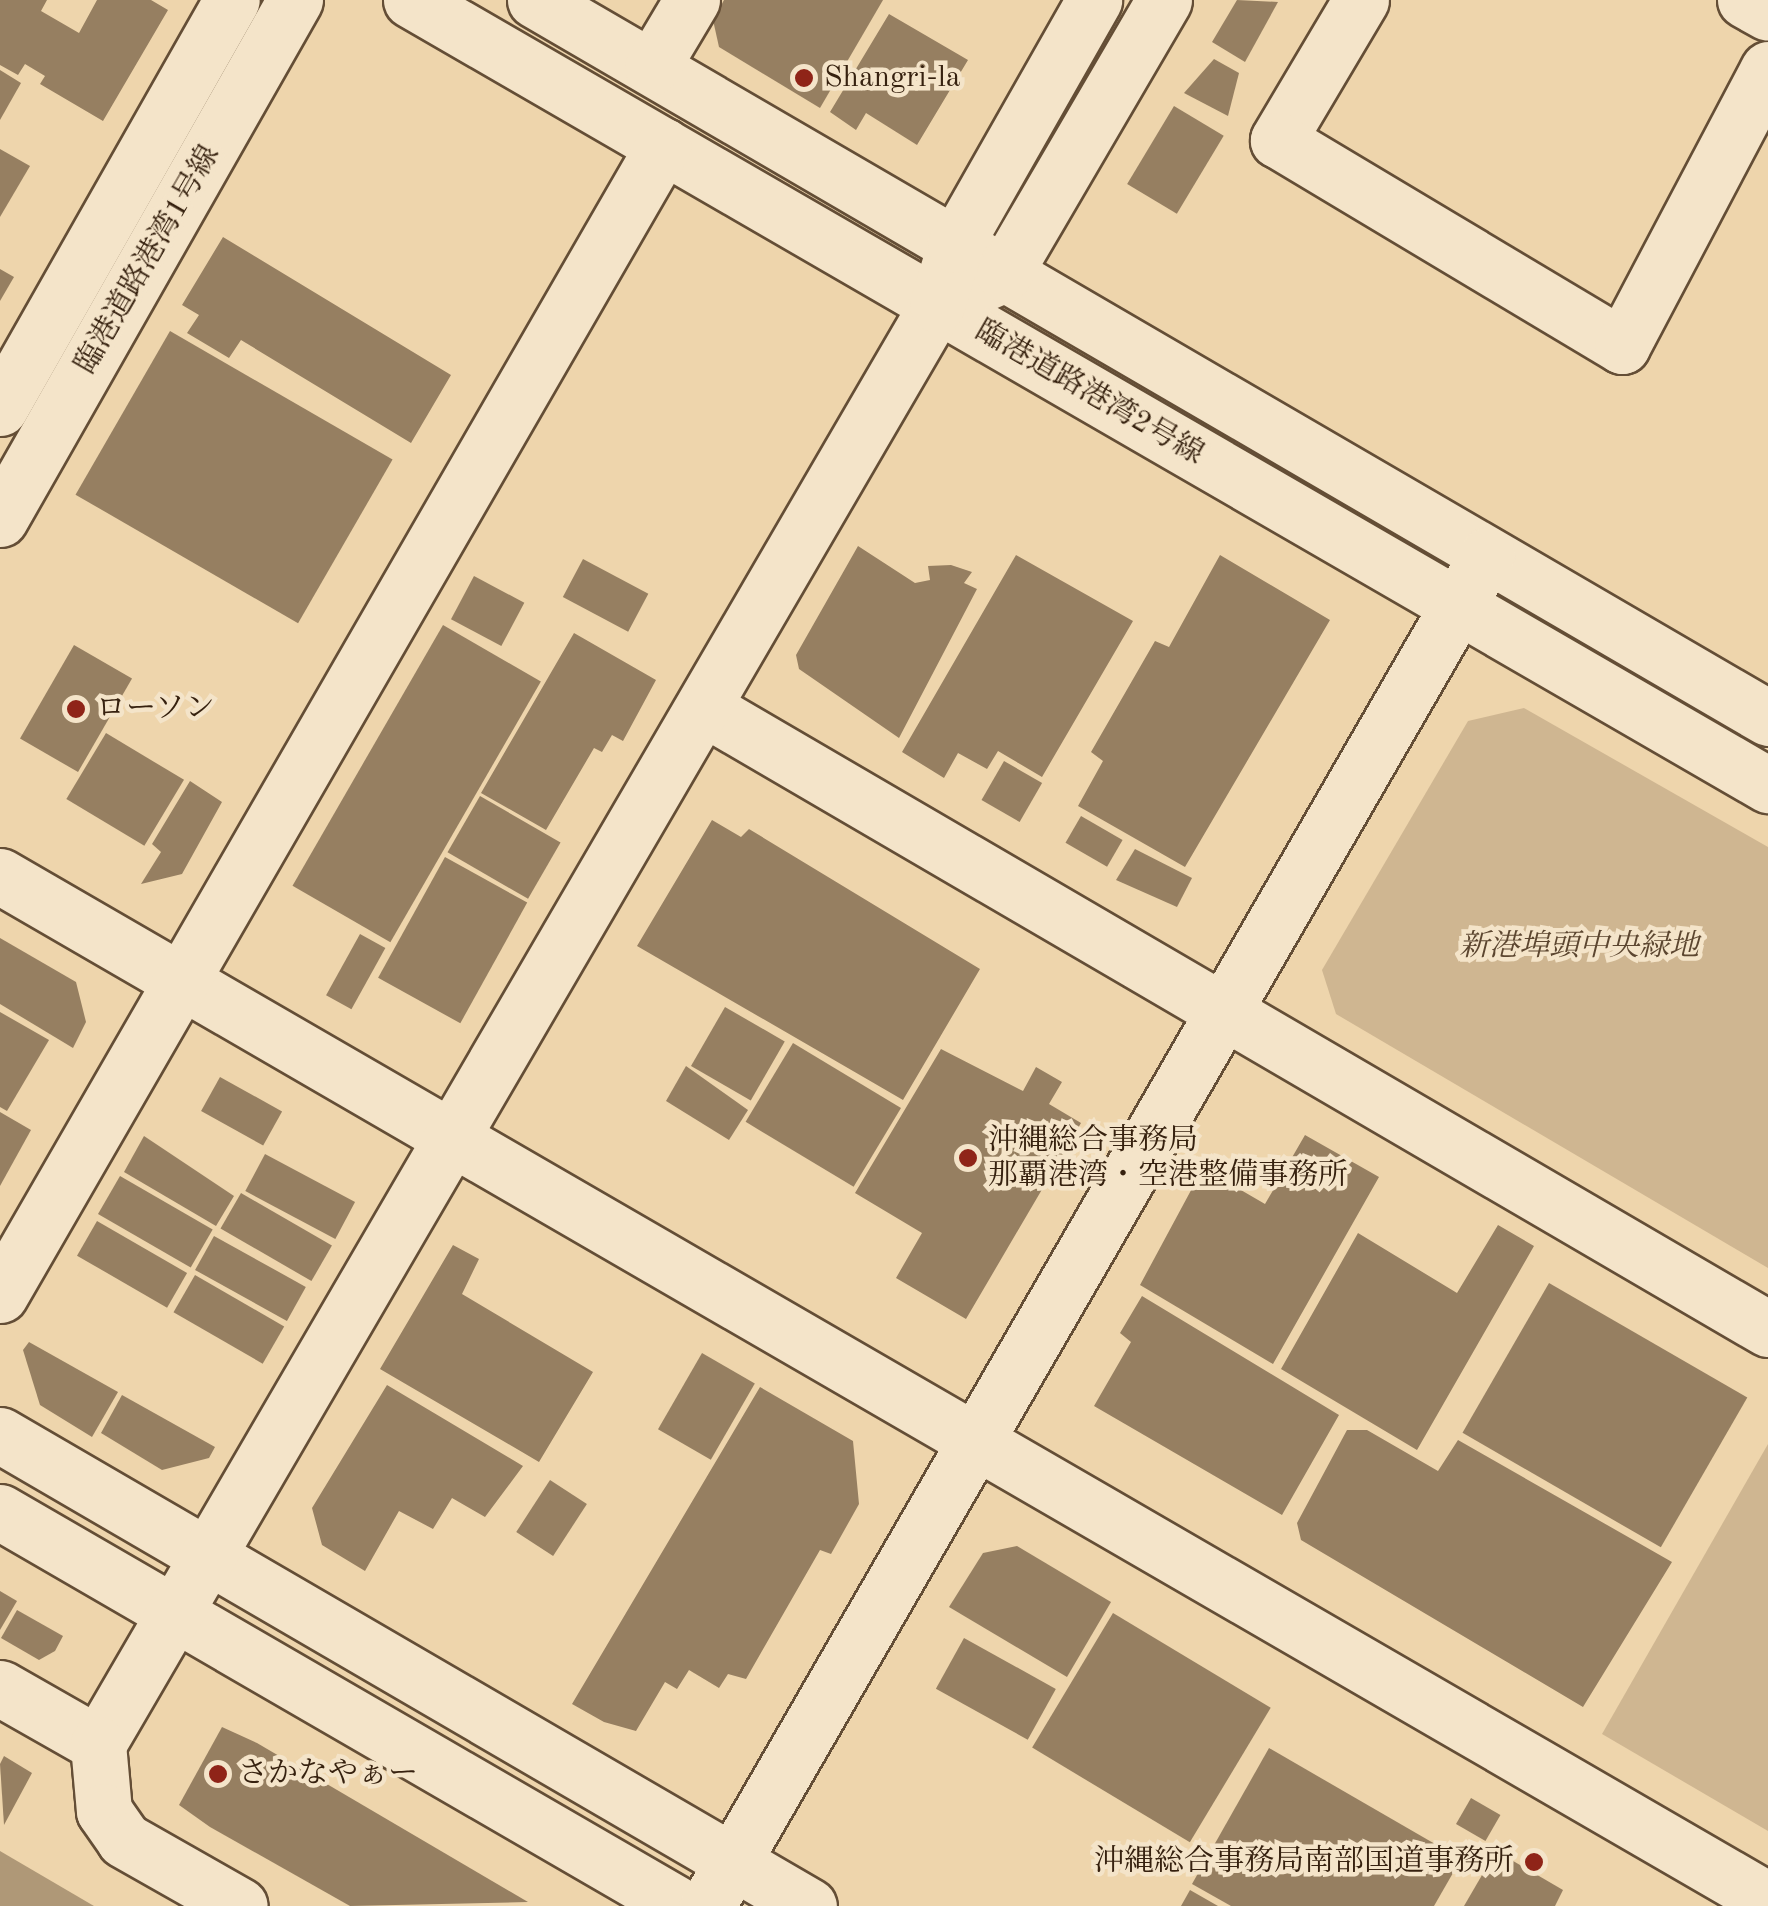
<!DOCTYPE html>
<meta charset="utf-8">
<style>
body{margin:0}
#map{position:relative;width:1768px;height:1906px;overflow:hidden;background:#eed5ac;font-family:"Old Standard TT","Noto Serif JP",serif}
div>[style]{position:absolute}
.green>*{inset:0;background:#cfb691}
.water>*{inset:0;background:#af9877}
.building>*{inset:0;background:#967f61;transform-origin:0 0}
.roads{filter:drop-shadow(2px 0 #644e36) drop-shadow(-2px 0 #644e36) drop-shadow(0 2px #644e36) drop-shadow(0 -2px #644e36)}
.minor>*{height:55px;margin:-27.5px;padding:0 27.5px;transform-origin:27.5px;border-radius:27.5px;background:#f4e4c9}
.dots>*{width:28px;height:28px;translate:-50% -50%;box-sizing:border-box;border:5px solid #f4e4c9;border-radius:50%}
span{translate:-50% -50%;white-space:nowrap;text-align:center;line-height:1.15;-webkit-text-stroke:9px #f4e4c9;paint-order:stroke}
.poi-label{font-size:30px;color:#36210f}
.left{translate:0 -50%;text-align:left}
.right{translate:-100% -50%;text-align:right}
.street-label{font-size:30px;color:#36210f}
.park-label{font-size:30px;color:#5c4630;font-style:italic}
</style>
<div id="map">
<div class="green">
<div style="clip-path:polygon(1524px 708px,1768px 847px,1768px 1268px,1336px 1014px,1322px 970px,1468px 721px)"></div>
<div style="clip-path:polygon(1768px 1444px,1768px 1831px,1602px 1734px)"></div>
</div>
<div class="water">
<div style="clip-path:polygon(0 1851px,94px 1906px,0 1906px)"></div>
</div>
<div class="building">
<div style="clip-path:polygon(0 0,47px 0,41px 11px,79px 33px,97px 0,151px 0,168px 10px,103px 121px,40px 84px,45px 76px,25px 64px,18px 75px,0 65px)"></div>
<div style="clip-path:polygon(724px 0,883px 0,820px 108px,719px 47px,713px 20px)"></div>
<div style="clip-path:polygon(1237px 0,1278px 2px,1245px 62px,1212px 42px)"></div>
<div style="clip-path:polygon(889px 14px,968px 60px,917px 145px,866px 113px,856px 130px,830px 112px)"></div>
<div style="clip-path:polygon(1214px 59px,1239px 73px,1228px 116px,1184px 93px)"></div>
<div style="clip-path:polygon(0 70px,21px 83px,0 120px)"></div>
<div style="left:1174px;top:106px;width:58px;height:91px;rotate:31deg"></div>
<div style="clip-path:polygon(0 149px,30px 166px,0 217px)"></div>
<div style="clip-path:polygon(223px 237px,451px 375px,411px 443px,241px 340px,229px 358px,187px 333px,199px 315px,182px 305px)"></div>
<div style="clip-path:polygon(0 269px,14px 277px,0 301px)"></div>
<div style="left:170px;top:331px;width:257px;height:189px;rotate:30deg"></div>
<div style="clip-path:polygon(858px 546px,915px 583px,930px 580px,928px 566px,951px 565px,972px 572px,964px 583px,977px 589px,899px 738px,799px 669px,796px 655px)"></div>
<div style="clip-path:polygon(1016px 555px,1133px 621px,1042px 777px,998px 751px,987px 769px,958px 753px,944px 778px,902px 752px)"></div>
<div style="clip-path:polygon(1220px 555px,1330px 620px,1185px 867px,1078px 806px,1103px 761px,1091px 752px,1155px 641px,1169px 647px)"></div>
<div style="left:583px;top:559px;width:74px;height:43px;rotate:28deg"></div>
<div style="left:474px;top:576px;width:57px;height:49px;rotate:28deg"></div>
<div style="left:443px;top:625px;width:113px;height:301px;rotate:30deg"></div>
<div style="clip-path:polygon(574px 633px,656px 680px,623px 741px,612px 735px,602px 752px,594px 748px,546px 830px,481px 793px)"></div>
<div style="left:74px;top:645px;width:67px;height:108px;rotate:30deg"></div>
<div style="left:106px;top:733px;width:91px;height:77px;rotate:31deg"></div>
<div style="left:1004px;top:761px;width:44px;height:45px;rotate:30deg"></div>
<div style="clip-path:polygon(190px 781px,222px 802px,182px 874px,141px 884px,161px 852px,152px 844px)"></div>
<div style="left:480px;top:796px;width:93px;height:65px;rotate:30deg"></div>
<div style="left:1081px;top:816px;width:48px;height:31px;rotate:30deg"></div>
<div style="clip-path:polygon(712px 820px,741px 837px,749px 829px,980px 969px,903px 1100px,637px 946px)"></div>
<div style="clip-path:polygon(1135px 849px,1192px 878px,1177px 907px,1116px 880px)"></div>
<div style="left:445px;top:857px;width:94px;height:138px;rotate:29deg"></div>
<div style="left:360px;top:934px;width:29px;height:70px;rotate:29deg"></div>
<div style="clip-path:polygon(0 938px,76px 982px,86px 1022px,73px 1048px,0 1004px)"></div>
<div style="left:725px;top:1007px;width:69px;height:68px;rotate:30deg"></div>
<div style="clip-path:polygon(0 1012px,49px 1040px,7px 1111px,0 1107px)"></div>
<div style="left:793px;top:1043px;width:126px;height:92px;rotate:31deg"></div>
<div style="clip-path:polygon(941px 1049px,1023px 1091px,1036px 1067px,1062px 1082px,1049px 1104px,1081px 1123px,966px 1319px,896px 1278px,922px 1233px,855px 1193px)"></div>
<div style="clip-path:polygon(686px 1066px,748px 1110px,729px 1140px,666px 1101px)"></div>
<div style="left:220px;top:1077px;width:71px;height:39px;rotate:29deg"></div>
<div style="clip-path:polygon(0 1112px,31px 1130px,0 1186px)"></div>
<div style="clip-path:polygon(1305px 1135px,1379px 1177px,1273px 1364px,1140px 1285px,1203px 1168px,1265px 1204px)"></div>
<div style="clip-path:polygon(144px 1136px,234px 1196px,216px 1226px,124px 1172px)"></div>
<div style="left:265px;top:1154px;width:102px;height:42px;rotate:28deg"></div>
<div style="left:120px;top:1176px;width:107px;height:44px;rotate:30deg"></div>
<div style="left:241px;top:1193px;width:105px;height:41px;rotate:30deg"></div>
<div style="left:97px;top:1221px;width:104px;height:40px;rotate:30deg"></div>
<div style="clip-path:polygon(1498px 1225px,1534px 1246px,1417px 1450px,1281px 1369px,1358px 1233px,1457px 1293px)"></div>
<div style="left:214px;top:1236px;width:105px;height:39px;rotate:29deg"></div>
<div style="clip-path:polygon(453px 1245px,479px 1259px,462px 1294px,593px 1372px,539px 1462px,380px 1369px)"></div>
<div style="left:195px;top:1275px;width:103px;height:43px;rotate:30deg"></div>
<div style="left:1549px;top:1283px;width:229px;height:173px;rotate:30deg"></div>
<div style="clip-path:polygon(1142px 1296px,1339px 1415px,1282px 1515px,1094px 1406px,1131px 1342px,1120px 1333px)"></div>
<div style="clip-path:polygon(29px 1342px,118px 1392px,92px 1437px,40px 1405px,23px 1350px)"></div>
<div style="left:702px;top:1353px;width:61px;height:88px;rotate:30deg"></div>
<div style="clip-path:polygon(387px 1385px,523px 1466px,485px 1517px,452px 1498px,433px 1529px,399px 1511px,365px 1571px,322px 1545px,312px 1508px)"></div>
<div style="clip-path:polygon(760px 1387px,853px 1441px,859px 1504px,831px 1554px,820px 1550px,746px 1679px,728px 1674px,719px 1688px,689px 1670px,677px 1689px,665px 1682px,636px 1731px,604px 1722px,572px 1704px)"></div>
<div style="clip-path:polygon(122px 1395px,215px 1447px,209px 1458px,162px 1470px,101px 1433px)"></div>
<div style="clip-path:polygon(1347px 1430px,1367px 1430px,1438px 1471px,1458px 1440px,1672px 1562px,1583px 1707px,1301px 1540px,1297px 1523px)"></div>
<div style="left:550px;top:1480px;width:44px;height:62px;rotate:33deg"></div>
<div style="clip-path:polygon(1017px 1546px,1111px 1602px,1067px 1677px,949px 1607px,983px 1553px)"></div>
<div style="clip-path:polygon(0 1591px,17px 1601px,0 1630px)"></div>
<div style="clip-path:polygon(17px 1610px,63px 1636px,55px 1651px,39px 1660px,1px 1638px)"></div>
<div style="left:1113px;top:1613px;width:184px;height:157px;rotate:31deg"></div>
<div style="left:964px;top:1638px;width:105px;height:58px;rotate:29deg"></div>
<div style="clip-path:polygon(222px 1727px,257px 1743px,528px 1902px,350px 1906px,210px 1827px,179px 1805px)"></div>
<div style="clip-path:polygon(1269px 1748px,1461px 1859px,1434px 1906px,1231px 1906px,1192px 1884px)"></div>
<div style="clip-path:polygon(4px 1756px,32px 1773px,4px 1825px,0 1764px)"></div>
<div style="left:1471px;top:1798px;width:34px;height:30px;rotate:30deg"></div>
<div style="clip-path:polygon(1496px 1851px,1563px 1890px,1555px 1906px,1464px 1906px)"></div>
<div style="clip-path:polygon(1190px 1890px,1218px 1906px,1181px 1906px)"></div>
</div>
<div class="roads">
<div class="minor">
<div style="left:411px;top:0;width:1568px;rotate:30.05deg"></div>
<div style="left:535px;top:0;width:1427px;rotate:30.21deg"></div>
<div style="left:1361px;top:0;width:163px;rotate:120.7deg"></div>
<div style="left:1278px;top:140px;width:401px;rotate:30.9deg"></div>
<div style="left:1622px;top:346px;width:313px;rotate:-62.2deg"></div>
<div style="left:1745px;top:0;width:26px;rotate:29deg"></div>
<div style="left:652px;top:67px;width:78px;rotate:-59.2deg"></div>
<div style="left:971px;top:289px;width:36px;rotate:-24deg"></div>
<div style="left:1004px;top:274px;width:317px;rotate:-59.7deg"></div>
<div style="left:0;top:408px;width:469px;rotate:-60.4deg"></div>
<div style="left:0;top:519px;width:597px;rotate:-60.39deg"></div>
<div style="left:704px;top:708px;width:1232px;rotate:30.27deg"></div>
<div style="left:0;top:876px;width:2043px;rotate:30.08deg"></div>
<div style="left:0;top:1295px;width:1327px;rotate:-60.01deg"></div>
<div style="left:0;top:1435px;width:936px;rotate:30.21deg"></div>
<div style="left:0;top:1512px;width:786px;rotate:30.09deg"></div>
<div style="left:0;top:1688px;width:113px;rotate:29.7deg"></div>
<div style="left:98px;top:1744px;width:1666px;rotate:-59.76deg"></div>
<div style="left:937px;top:305px;width:63px;rotate:-73.3deg"></div>
<div style="left:955px;top:245px;width:282px;rotate:-60.4deg"></div>
<div style="left:98px;top:1744px;width:67px;rotate:84.9deg"></div>
<div style="left:104px;top:1811px;width:35px;rotate:55deg"></div>
<div style="left:124px;top:1840px;width:133px;rotate:29.6deg"></div>
<div style="left:707px;top:1906px;width:1560px;rotate:-60deg"></div>
</div>
</div>
<div class="dots">
<div style="left:804px;top:78px;background:#8f2418"></div>
<div style="left:76px;top:709px;background:#8f2418"></div>
<div style="left:968px;top:1158px;background:#8f2418"></div>
<div style="left:218px;top:1774px;background:#8f2418"></div>
<div style="left:1534px;top:1862px;background:#8f2418"></div>
</div>
<div class="poi-label">
<span class="left" style="left:824px;top:78px">Shangri-la</span>
<span class="left" style="left:96px;top:709px">ローソン</span>
<span class="left" style="left:988px;top:1158px">沖縄総合事務局<br>那覇港湾・空港整備事務所</span>
<span class="left" style="left:238px;top:1774px">さかなやぁー</span>
<span class="right" style="left:1514px;top:1862px">沖縄総合事務局南部国道事務所</span>
</div>
<div class="street-label">
<span style="left:148px;top:260px;rotate:-60deg">臨港道路港湾1号線</span>
<span style="left:1089px;top:393px;rotate:30deg">臨港道路港湾2号線</span>
</div>
<div class="park-label">
<span style="left:1579px;top:947px">新港埠頭中央緑地</span>
</div>
</div>
